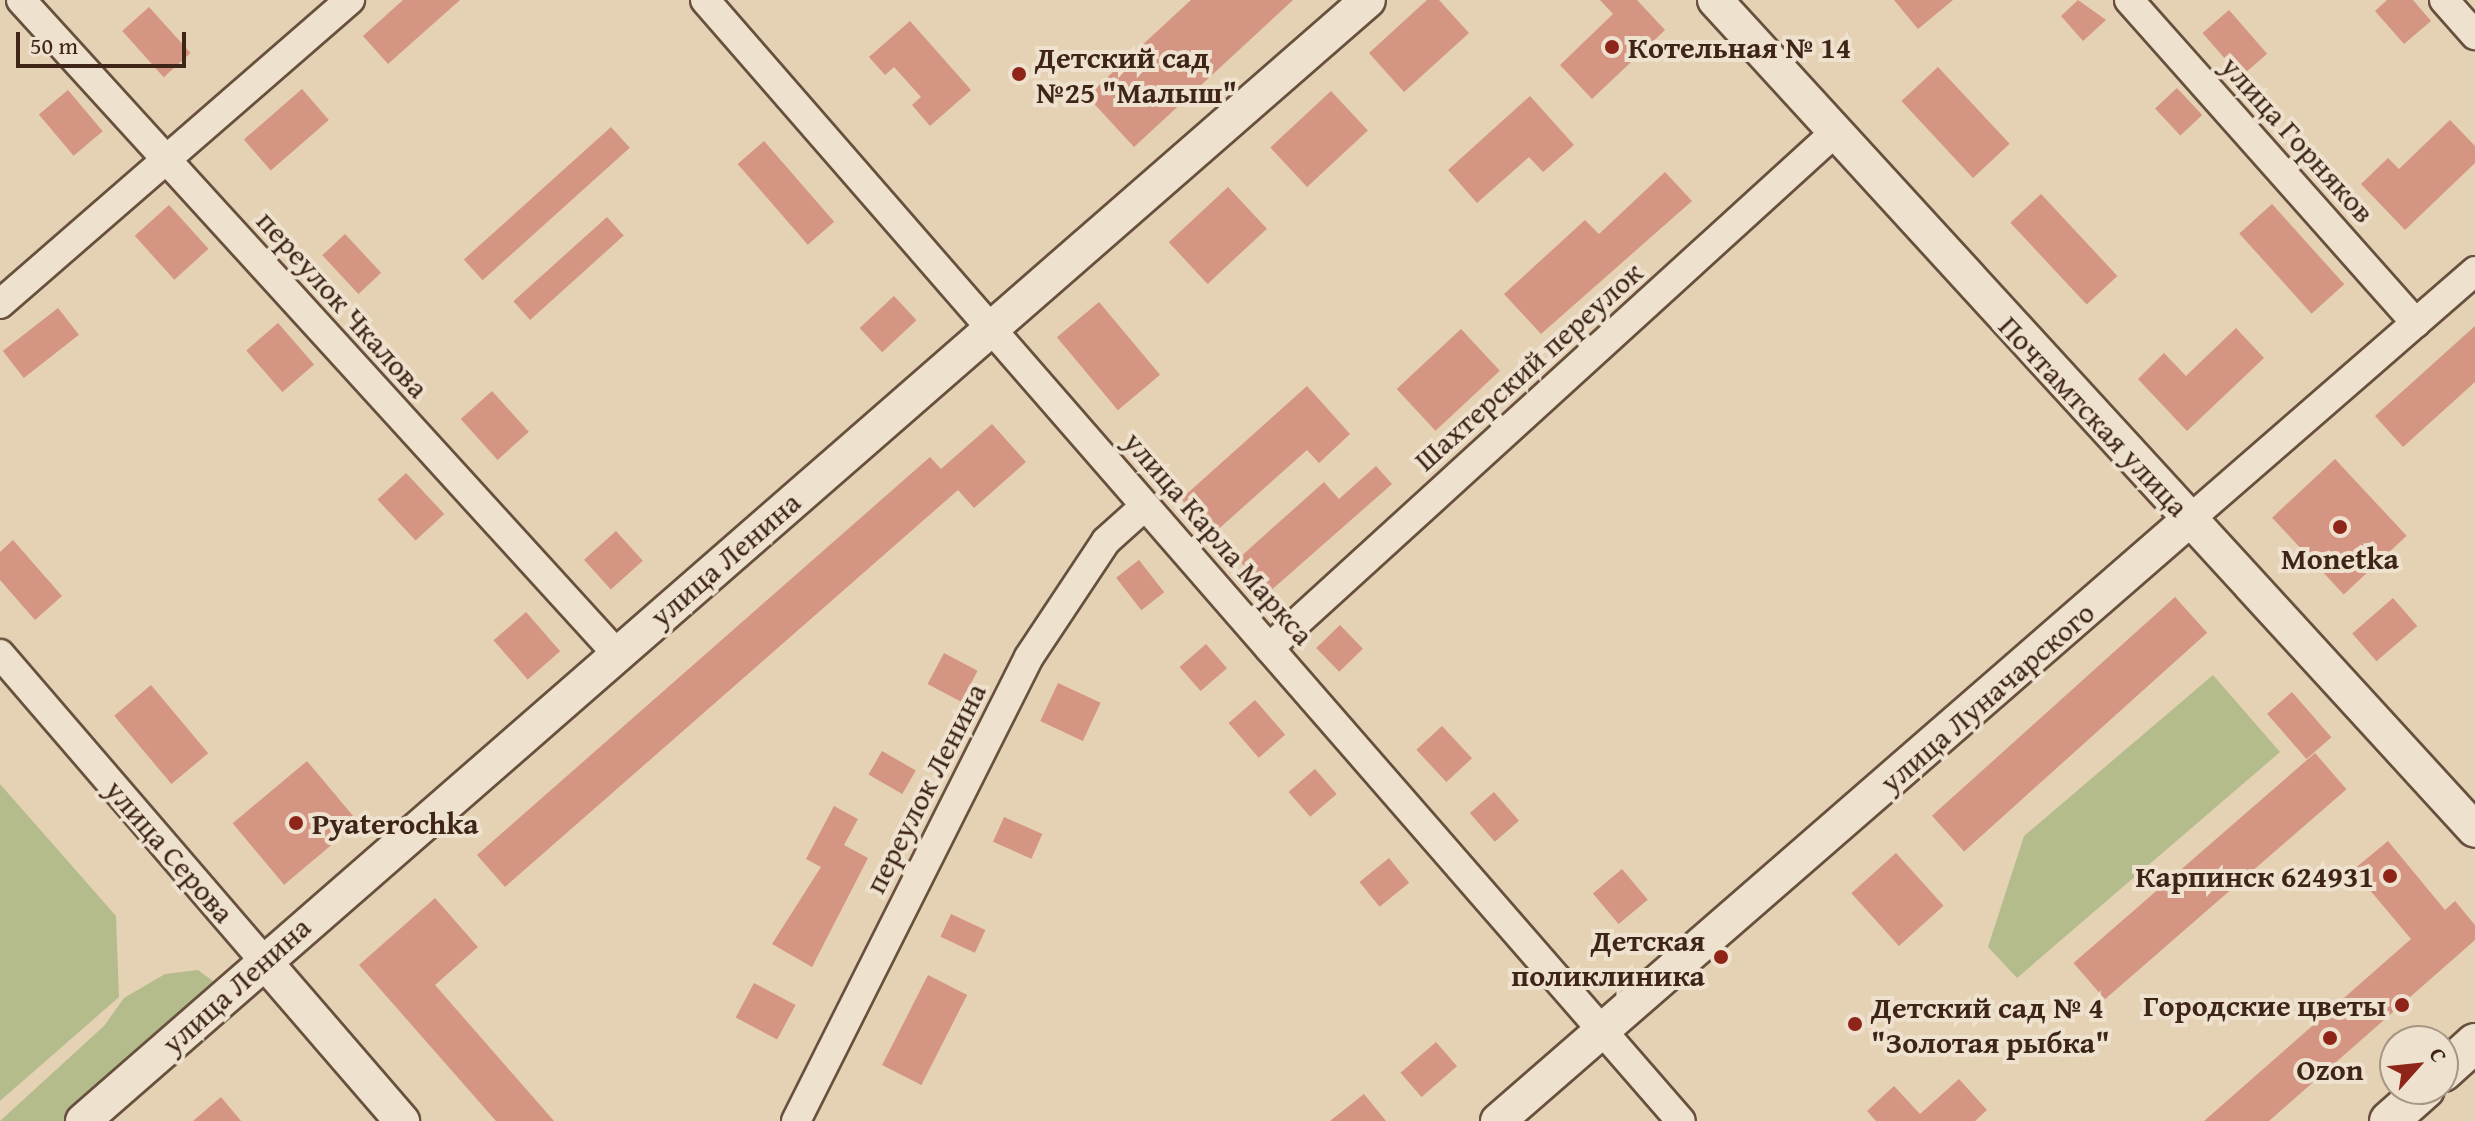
<!DOCTYPE html>
<meta charset="utf-8">
<style>
body{margin:0}
#map{position:relative;width:2475px;height:1121px;overflow:hidden;background:#e5d1b3;font-family:"Gentium Book Plus",serif}
div>[style]{position:absolute}
.green>*{inset:0;background:#b4bc8c}
.building>*{inset:0;background:#d49682;transform-origin:0 0}
.roads{filter:drop-shadow(2px 0 #68503e) drop-shadow(-2px 0 #68503e) drop-shadow(0 2px #68503e) drop-shadow(0 -2px #68503e)}
.minor>*{height:28px;margin:-14px;padding:0 14px;transform-origin:14px;border-radius:14px;background:#eee1ce}
.tertiary>*{height:34px;margin:-17px;padding:0 17px;transform-origin:17px;border-radius:17px;background:#eee1ce}
.secondary>*{height:38px;margin:-19px;padding:0 19px;transform-origin:19px;border-radius:19px;background:#eee1ce}
.dots>*{width:22px;height:22px;translate:-50% -50%;box-sizing:border-box;border:4px solid #eee1ce;border-radius:50%}
span{translate:-50% -50%;white-space:nowrap;text-align:center;line-height:1.15;-webkit-text-stroke:8px #eee1ce;paint-order:stroke}
.poi-label{font-size:30px;color:#3e2517;font-weight:700}
.left{translate:0 -50%;text-align:left}
.right{translate:-100% -50%;text-align:right}
.street-label{font-size:30px;color:#3e2517}
.north{position:absolute;left:2379px;top:1025px;width:80px;height:80px;box-sizing:border-box;background:#eee1ce;border:2px solid #a89685;border-radius:50%;rotate:63deg;font-size:22px;font-weight:700;line-height:32px;text-align:center;color:#3e2517}
.north::after{content:'';display:block;margin:auto;width:28px;height:36px;background:#8f2418;clip-path:polygon(50% 0,100% 100%,50% 72%,0 100%)}
.scale{position:absolute;left:16px;top:32px;width:170px;height:36px;box-sizing:border-box;border:4px solid #3e2517;border-top:0;padding-left:10px;font-size:24px;line-height:28px;white-space:nowrap;color:#3e2517;-webkit-text-stroke:6px #eee1ce;paint-order:stroke}
</style>
<div id="map">
<div class="green">
<div style="clip-path:polygon(2213px 675px,2280px 752px,2017px 978px,1988px 947px,2024px 836px)"></div>
<div style="clip-path:polygon(0 784px,116px 916px,119px 997px,0 1101px)"></div>
<div style="clip-path:polygon(198px 970px,214px 982px,217px 994px,70px 1121px,0 1121px,104px 1026px,124px 998px,165px 974px)"></div>
</div>
<div class="building">
<div style="clip-path:polygon(403px 0,460px 0,388px 64px,363px 36px)"></div>
<div style="clip-path:polygon(1191px 0,1293px 0,1134px 147px,1087px 96px)"></div>
<div style="clip-path:polygon(1427px 0,1439px 0,1469px 33px,1404px 92px,1369px 53px)"></div>
<div style="clip-path:polygon(1600px 0,1637px 0,1665px 30px,1592px 99px,1560px 65px,1613px 14px)"></div>
<div style="clip-path:polygon(1894px 0,1953px 0,1918px 29px)"></div>
<div style="clip-path:polygon(2078px 0,2106px 20px,2083px 41px,2061px 16px)"></div>
<div style="clip-path:polygon(2387px 0,2413px 0,2431px 21px,2404px 44px,2375px 11px)"></div>
<div style="left:149px;top:7px;width:62px;height:36px;rotate:48deg"></div>
<div style="left:2229px;top:10px;width:58px;height:35px;rotate:49deg"></div>
<div style="clip-path:polygon(910px 21px,971px 90px,930px 126px,912px 105px,921px 97px,894px 67px,885px 75px,869px 57px)"></div>
<div style="left:1938px;top:67px;width:105px;height:50px;rotate:47deg"></div>
<div style="left:2177px;top:88px;width:37px;height:30px;rotate:47deg"></div>
<div style="left:302px;top:89px;width:41px;height:77px;rotate:49deg"></div>
<div style="left:68px;top:90px;width:54px;height:38px;rotate:50deg"></div>
<div style="left:1331px;top:91px;width:54px;height:83px;rotate:47deg"></div>
<div style="clip-path:polygon(1530px 96px,1574px 145px,1543px 172px,1529px 157px,1477px 203px,1448px 170px)"></div>
<div style="clip-path:polygon(2450px 120px,2475px 146px,2475px 163px,2405px 230px,2361px 184px,2388px 158px,2399px 169px)"></div>
<div style="left:611px;top:127px;width:28px;height:198px;rotate:48deg"></div>
<div style="left:764px;top:141px;width:107px;height:35px;rotate:49deg"></div>
<div style="clip-path:polygon(1665px 172px,1692px 201px,1541px 334px,1504px 294px,1585px 220px,1599px 234px)"></div>
<div style="left:1228px;top:187px;width:57px;height:81px;rotate:47deg"></div>
<div style="left:2041px;top:194px;width:112px;height:42px;rotate:47deg"></div>
<div style="left:2272px;top:204px;width:108px;height:44px;rotate:48deg"></div>
<div style="left:169px;top:205px;width:59px;height:46px;rotate:48deg"></div>
<div style="left:607px;top:217px;width:25px;height:126px;rotate:48deg"></div>
<div style="left:345px;top:234px;width:53px;height:31px;rotate:47deg"></div>
<div style="left:894px;top:296px;width:33px;height:47px;rotate:47deg"></div>
<div style="left:1099px;top:302px;width:95px;height:55px;rotate:50deg"></div>
<div style="left:58px;top:308px;width:34px;height:70px;rotate:52deg"></div>
<div style="left:278px;top:323px;width:55px;height:42px;rotate:49deg"></div>
<div style="clip-path:polygon(2475px 326px,2475px 382px,2403px 447px,2375px 416px)"></div>
<div style="clip-path:polygon(2236px 328px,2264px 358px,2187px 431px,2138px 379px,2164px 353px,2186px 376px)"></div>
<div style="left:1461px;top:329px;width:57px;height:88px;rotate:47deg"></div>
<div style="clip-path:polygon(1307px 386px,1350px 434px,1319px 463px,1307px 450px,1213px 534px,1181px 499px)"></div>
<div style="left:492px;top:391px;width:55px;height:42px;rotate:48deg"></div>
<div style="clip-path:polygon(992px 424px,1026px 462px,974px 508px,958px 490px,505px 887px,477px 855px,930px 457px,941px 469px)"></div>
<div style="left:2335px;top:459px;width:105px;height:86px;rotate:47deg"></div>
<div style="clip-path:polygon(1376px 466px,1392px 484px,1268px 593px,1238px 559px,1324px 482px,1339px 499px)"></div>
<div style="left:406px;top:473px;width:56px;height:39px;rotate:47deg"></div>
<div style="left:616px;top:531px;width:40px;height:43px;rotate:48deg"></div>
<div style="clip-path:polygon(13px 540px,62px 596px,35px 620px,0 580px,0 552px)"></div>
<div style="left:1139px;top:560px;width:41px;height:29px;rotate:52deg"></div>
<div style="left:2175px;top:597px;width:48px;height:327px;rotate:48deg"></div>
<div style="left:2393px;top:598px;width:37px;height:54px;rotate:49deg"></div>
<div style="left:526px;top:612px;width:52px;height:43px;rotate:49deg"></div>
<div style="left:1340px;top:625px;width:33px;height:33px;rotate:46deg"></div>
<div style="left:1206px;top:644px;width:32px;height:35px;rotate:49deg"></div>
<div style="left:944px;top:653px;width:38px;height:35px;rotate:28deg"></div>
<div style="left:1058px;top:683px;width:47px;height:42px;rotate:25deg"></div>
<div style="left:151px;top:685px;width:89px;height:48px;rotate:50deg"></div>
<div style="left:2292px;top:692px;width:60px;height:33px;rotate:49deg"></div>
<div style="left:1255px;top:700px;width:46px;height:35px;rotate:49deg"></div>
<div style="left:1442px;top:726px;width:44px;height:35px;rotate:47deg"></div>
<div style="left:882px;top:751px;width:39px;height:27px;rotate:30deg"></div>
<div style="left:2315px;top:753px;width:48px;height:320px;rotate:49deg"></div>
<div style="left:307px;top:761px;width:80px;height:97px;rotate:50deg"></div>
<div style="left:1315px;top:769px;width:33px;height:35px;rotate:49deg"></div>
<div style="left:1494px;top:792px;width:38px;height:32px;rotate:49deg"></div>
<div style="clip-path:polygon(834px 806px,858px 819px,844px 845px,868px 858px,812px 967px,772px 944px,821px 867px,806px 859px)"></div>
<div style="left:1004px;top:817px;width:42px;height:27px;rotate:24deg"></div>
<div style="clip-path:polygon(2388px 841px,2445px 910px,2455px 901px,2475px 925px,2475px 940px,2269px 1121px,2204px 1121px,2411px 939px,2353px 870px)"></div>
<div style="left:1896px;top:853px;width:71px;height:60px;rotate:48deg"></div>
<div style="left:1389px;top:858px;width:32px;height:38px;rotate:51deg"></div>
<div style="left:1622px;top:869px;width:40px;height:38px;rotate:50deg"></div>
<div style="clip-path:polygon(435px 898px,478px 947px,435px 985px,554px 1121px,496px 1121px,359px 965px)"></div>
<div style="left:951px;top:914px;width:38px;height:25px;rotate:25deg"></div>
<div style="left:928px;top:975px;width:44px;height:101px;rotate:27deg"></div>
<div style="left:754px;top:983px;width:47px;height:39px;rotate:28deg"></div>
<div style="left:1436px;top:1042px;width:32px;height:47px;rotate:49deg"></div>
<div style="clip-path:polygon(1959px 1079px,1987px 1110px,1975px 1121px,1876px 1121px,1867px 1111px,1894px 1086px,1920px 1114px)"></div>
<div style="clip-path:polygon(1364px 1094px,1386px 1121px,1330px 1121px)"></div>
<div style="clip-path:polygon(221px 1097px,241px 1121px,193px 1121px)"></div>
</div>
<div class="roads">
<div class="minor">
<div style="left:21px;top:0;width:883px;rotate:47.66deg"></div>
<div style="left:705px;top:0;width:1486px;rotate:48.96deg"></div>
<div style="left:2129px;top:0;width:432px;rotate:48.4deg"></div>
<div style="left:2444px;top:0;width:47px;rotate:48.5deg"></div>
<div style="left:0;top:304px;width:464px;rotate:-41deg"></div>
<div style="left:2190px;top:519px;width:378px;rotate:-41deg"></div>
<div style="left:1269px;top:648px;width:763px;rotate:-42.34deg"></div>
<div style="left:0;top:654px;width:403px;rotate:49.3deg"></div>
<div style="left:796px;top:1121px;width:519px;rotate:-63.34deg"></div>
<div style="left:1029px;top:657px;width:139px;rotate:-56.4deg"></div>
<div style="left:1106px;top:541px;width:52px;rotate:-41.9deg"></div>
</div>
<div class="tertiary">
<div style="left:1715px;top:0;width:1125px;rotate:47.52deg"></div>
<div style="left:263px;top:960px;width:213px;rotate:49.2deg"></div>
<div style="left:83px;top:1121px;width:1705px;rotate:-41.1deg"></div>
<div style="left:1498px;top:1121px;width:917px;rotate:-41.02deg"></div>
</div>
<div class="secondary">
<div style="left:2443px;top:1072px;width:43px;rotate:-42.2deg"></div>
<div style="left:2389px;top:1121px;width:48px;rotate:-41.6deg"></div>
</div>
</div>
<div class="dots">
<div style="left:1612px;top:47px;background:#8f2418"></div>
<div style="left:1019px;top:74px;background:#8f2418"></div>
<div style="left:2340px;top:527px;background:#8f2418"></div>
<div style="left:296px;top:823px;background:#8f2418"></div>
<div style="left:2390px;top:876px;background:#8f2418"></div>
<div style="left:1721px;top:957px;background:#8f2418"></div>
<div style="left:2402px;top:1005px;background:#8f2418"></div>
<div style="left:1855px;top:1024px;background:#8f2418"></div>
<div style="left:2330px;top:1038px;background:#8f2418"></div>
</div>
<div class="poi-label">
<span class="left" style="left:1628px;top:47px">Котельная № 14</span>
<span class="left" style="left:1035px;top:74px">Детский сад<br>№25 "Малыш"</span>
<span style="left:2340px;top:558px">Monetka</span>
<span class="left" style="left:312px;top:823px">Pyaterochka</span>
<span class="right" style="left:2374px;top:876px">Карпинск 624931</span>
<span class="right" style="left:1705px;top:957px">Детская<br>поликлиника</span>
<span class="right" style="left:2386px;top:1005px">Городские цветы</span>
<span class="left" style="left:1871px;top:1024px">Детский сад № 4<br>"Золотая рыбка"</span>
<span style="left:2330px;top:1069px">Ozon</span>
</div>
<div class="street-label">
<span style="left:2298px;top:139px;rotate:48deg">улица Горняков</span>
<span style="left:343px;top:304px;rotate:48deg">переулок Чкалова</span>
<span style="left:1528px;top:366px;rotate:-42deg">Шахтерский переулок</span>
<span style="left:2094px;top:416px;rotate:47deg">Почтамтская улица</span>
<span style="left:1219px;top:538px;rotate:49deg">улица Карла Маркса</span>
<span style="left:725px;top:559px;rotate:-41deg">улица Ленина</span>
<span style="left:1987px;top:697px;rotate:-41deg">улица Луначарского</span>
<span style="left:925px;top:788px;rotate:-63deg">переулок Ленина</span>
<span style="left:170px;top:851px;rotate:49deg">улица Серова</span>
<span style="left:236px;top:985px;rotate:-42deg">улица Ленина</span>
</div>
<div class="north">С</div>
<div class="scale">50 m</div>
</div>
